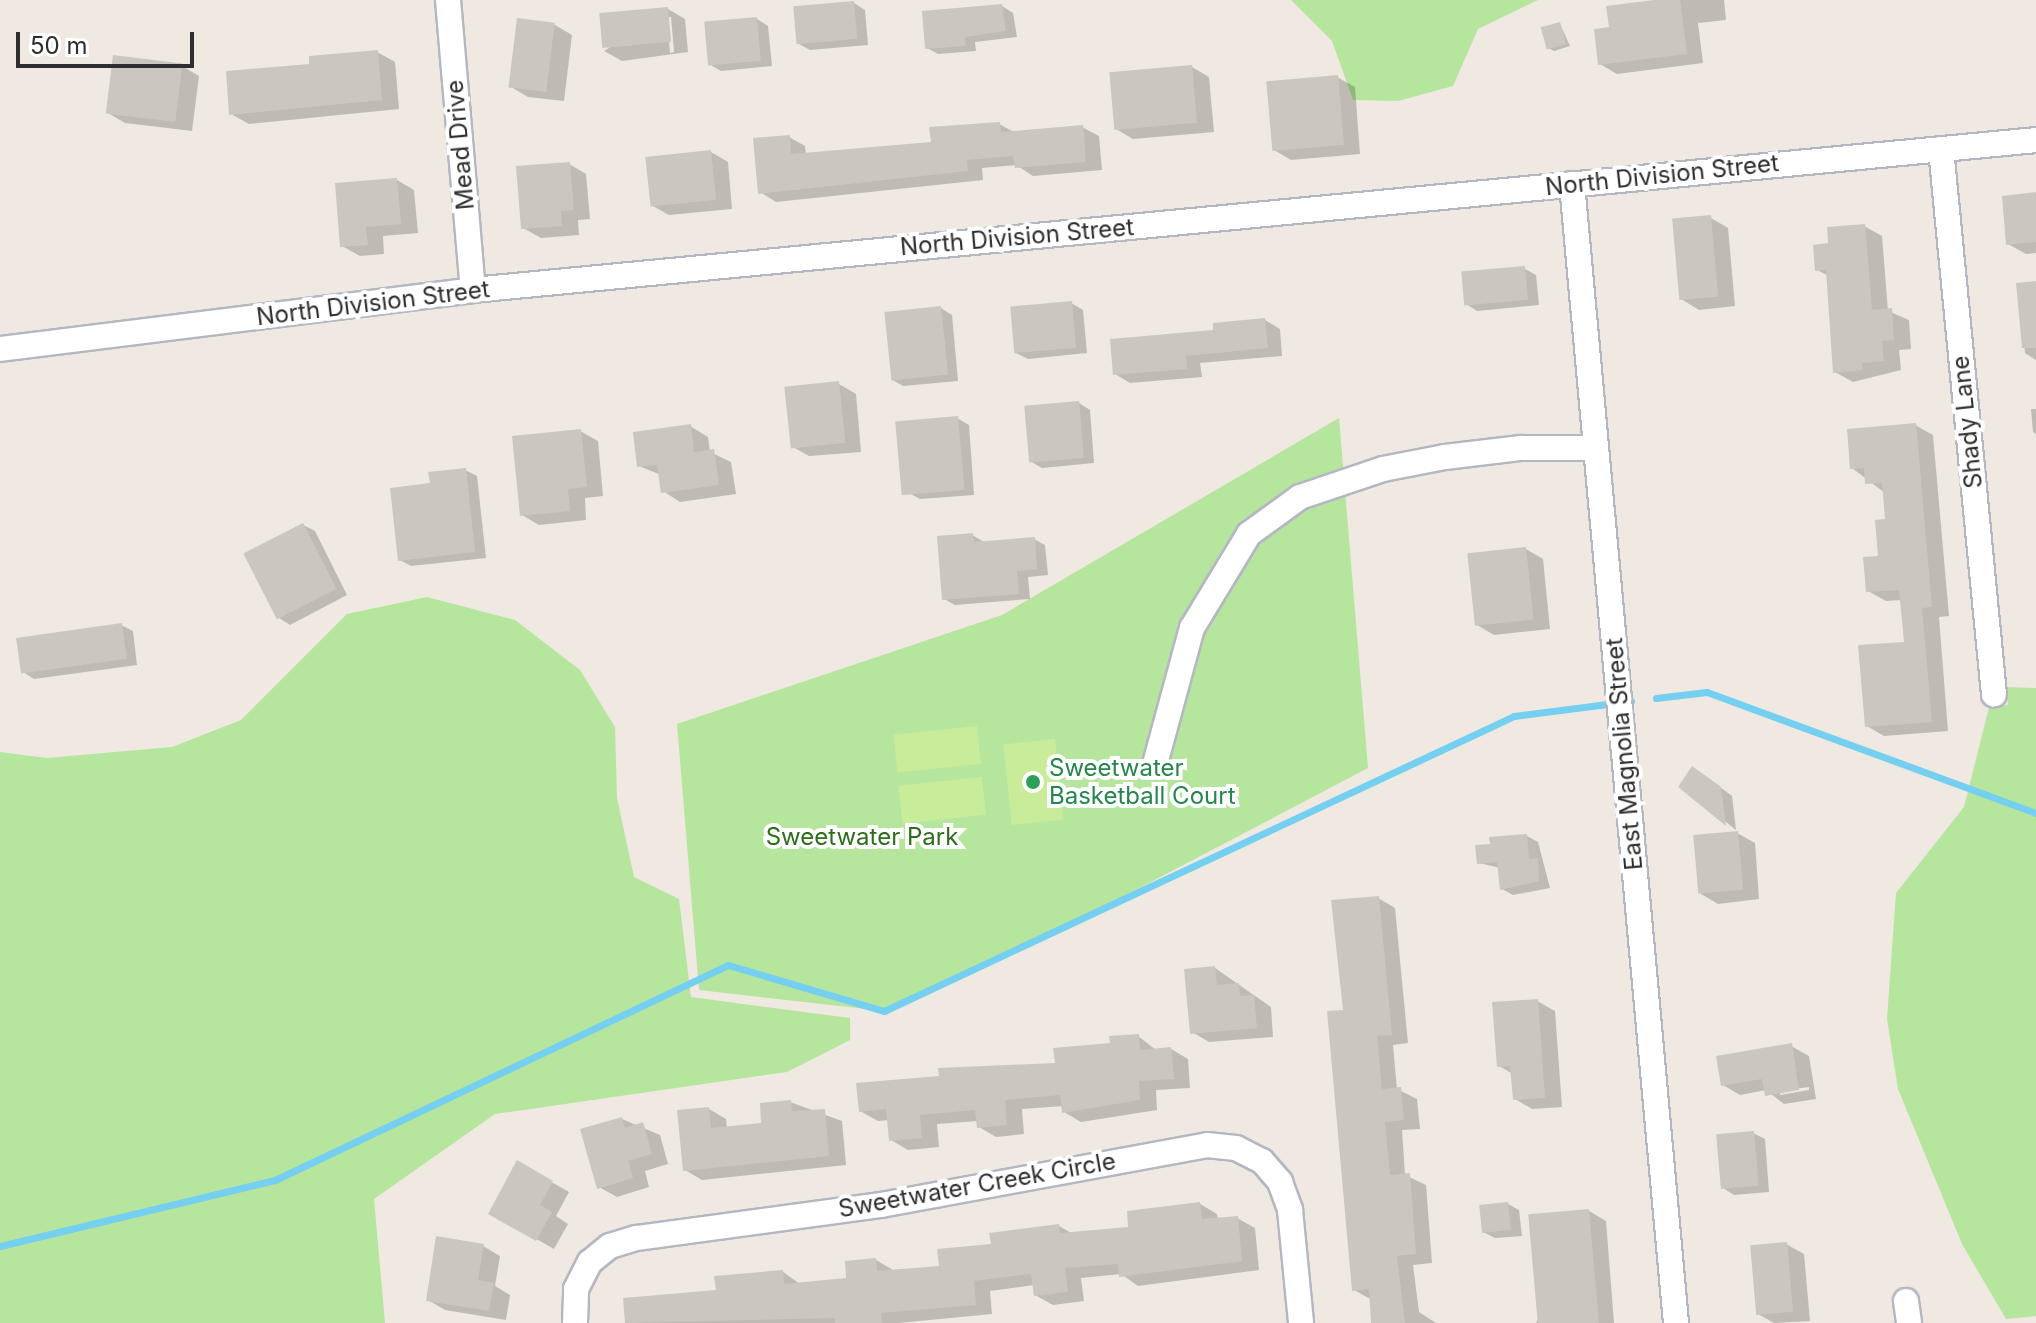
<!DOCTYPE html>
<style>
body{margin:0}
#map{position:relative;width:2036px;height:1323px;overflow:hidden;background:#efe9e1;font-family:Inter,sans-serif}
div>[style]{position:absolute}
.green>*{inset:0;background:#b6e59e}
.pitch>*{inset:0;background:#c9ec9a;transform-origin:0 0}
.shadow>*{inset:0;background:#0003}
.stream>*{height:7px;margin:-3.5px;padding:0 3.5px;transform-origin:3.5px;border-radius:3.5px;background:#75cff0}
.building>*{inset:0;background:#cbc7bf;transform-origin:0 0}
.roads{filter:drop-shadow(2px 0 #b4b7c1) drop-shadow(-2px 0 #b4b7c1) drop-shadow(0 2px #b4b7c1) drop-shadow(0 -2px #b4b7c1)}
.minor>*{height:24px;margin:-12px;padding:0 12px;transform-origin:12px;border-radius:12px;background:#fff}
.dots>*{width:22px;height:22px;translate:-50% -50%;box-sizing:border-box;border:4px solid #fff;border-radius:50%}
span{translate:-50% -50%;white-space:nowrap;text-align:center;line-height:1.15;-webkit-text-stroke:8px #fff;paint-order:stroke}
.street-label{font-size:24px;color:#2e2e2e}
.leisure-label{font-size:24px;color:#27864d}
.left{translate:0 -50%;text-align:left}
.park-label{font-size:24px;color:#2c6e1b}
.scale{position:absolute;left:16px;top:32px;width:178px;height:36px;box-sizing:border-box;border:4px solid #2e2e2e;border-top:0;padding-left:10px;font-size:24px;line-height:28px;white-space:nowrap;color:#2e2e2e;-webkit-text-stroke:6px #fff;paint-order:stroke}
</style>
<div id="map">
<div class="green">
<div style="clip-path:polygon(1291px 0,1538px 0,1478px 29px,1453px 86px,1398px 101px,1353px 100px,1332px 41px)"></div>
<div style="clip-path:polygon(1339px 418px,1368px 768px,1090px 914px,884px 1011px,699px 990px,677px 724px,1002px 615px)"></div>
<div style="clip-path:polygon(427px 597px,515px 620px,580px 670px,615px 727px,617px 798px,634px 877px,679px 899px,691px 997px,850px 1018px,850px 1040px,787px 1072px,495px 1114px,374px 1199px,385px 1323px,0 1323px,0 752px,47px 758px,172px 747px,241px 720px,347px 614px)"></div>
<div style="clip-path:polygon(2007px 687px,2036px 688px,2036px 1316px,2006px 1319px,1962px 1244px,1898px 1089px,1887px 1019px,1896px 893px,1964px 807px,1989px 707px,2008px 705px)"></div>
</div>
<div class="pitch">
<div style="left:977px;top:726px;width:38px;height:84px;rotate:84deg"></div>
<div style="left:1055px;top:739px;width:81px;height:52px;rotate:84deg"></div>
<div style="left:982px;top:777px;width:38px;height:84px;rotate:84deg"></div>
</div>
<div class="shadow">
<div style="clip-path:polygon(1670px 0,1724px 0,1726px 20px,1698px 23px,1703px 63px,1617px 74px,1600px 64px,1611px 29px)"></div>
<div style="clip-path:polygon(854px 3px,865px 10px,868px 45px,810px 50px,799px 44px)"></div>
<div style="clip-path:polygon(1002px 6px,1013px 13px,1017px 37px,975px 42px,976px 51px,938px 54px,927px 48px)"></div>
<div style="clip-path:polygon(evenodd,668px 9px,685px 19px,688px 52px,622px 61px,604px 51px,668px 9px,667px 17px,671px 17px,674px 52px,670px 53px,667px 17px)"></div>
<div style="clip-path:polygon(757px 19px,768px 26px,772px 66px,721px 71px,709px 64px)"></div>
<div style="clip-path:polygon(519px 21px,555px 25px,572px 35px,564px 101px,528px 97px,511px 87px)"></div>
<div style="clip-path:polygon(1560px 24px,1570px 46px,1554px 51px,1548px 48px)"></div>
<div style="clip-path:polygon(377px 52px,395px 62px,399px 109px,249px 124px,231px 114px,312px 66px)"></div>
<div style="clip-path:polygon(182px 66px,199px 76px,192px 131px,125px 123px,108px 113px)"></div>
<div style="clip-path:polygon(1192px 67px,1209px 77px,1214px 132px,1133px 139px,1116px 129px)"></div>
<div style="clip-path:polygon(1337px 77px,1355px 87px,1360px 154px,1291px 160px,1274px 150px)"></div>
<div style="clip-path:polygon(999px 124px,1016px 133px,1082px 127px,1099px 136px,1102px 170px,1033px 176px,1016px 165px,982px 168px,983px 180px,776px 202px,760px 192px,789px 137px,805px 146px,806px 155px,933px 144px)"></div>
<div style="clip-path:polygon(711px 152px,728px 162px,732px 209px,669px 215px,651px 205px)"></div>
<div style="clip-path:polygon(569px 164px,586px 174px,590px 219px,578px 220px,579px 235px,541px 238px,523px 228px)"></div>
<div style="clip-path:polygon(397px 180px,414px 190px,418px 233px,383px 236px,384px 254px,360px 256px,342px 246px)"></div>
<div style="clip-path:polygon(2036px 194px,2036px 253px,2026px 254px,2008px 244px)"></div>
<div style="clip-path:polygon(1711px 218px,1728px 228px,1735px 306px,1699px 310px,1681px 299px)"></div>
<div style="clip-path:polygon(1864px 226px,1882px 236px,1888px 311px,1909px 320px,1911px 349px,1899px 350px,1901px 370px,1853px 382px,1835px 372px,1829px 276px,1817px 270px,1831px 245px)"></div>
<div style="clip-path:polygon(1525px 269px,1536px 275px,1539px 305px,1477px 311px,1466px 304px)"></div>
<div style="clip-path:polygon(2036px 283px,2036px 360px,2025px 353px,2019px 285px)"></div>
<div style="clip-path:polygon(1071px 303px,1083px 310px,1087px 353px,1028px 359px,1016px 353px)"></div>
<div style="clip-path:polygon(941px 308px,952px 315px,958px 381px,903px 386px,891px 379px)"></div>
<div style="clip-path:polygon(1265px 320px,1280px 329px,1282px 356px,1200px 363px,1202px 377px,1130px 383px,1115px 374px,1215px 332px)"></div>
<div style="clip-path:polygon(839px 384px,856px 394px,861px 452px,809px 456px,791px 446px)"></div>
<div style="clip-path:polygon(1079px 403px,1090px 410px,1094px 463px,1042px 468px,1030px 461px)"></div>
<div style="clip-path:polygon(2031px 409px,2036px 409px,2036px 434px,2033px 432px)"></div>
<div style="clip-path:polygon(957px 418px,969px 425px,974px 495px,920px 499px,909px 493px)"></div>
<div style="clip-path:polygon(1915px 425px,1933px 435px,1949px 616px,1939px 617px,1948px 731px,1884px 736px,1867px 726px,1906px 643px,1902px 600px,1886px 601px,1868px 591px,1887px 521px,1885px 493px,1852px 468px)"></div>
<div style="clip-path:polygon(690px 426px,708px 437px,710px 452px,731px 462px,736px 494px,680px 502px,663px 491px,661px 475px,639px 466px)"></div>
<div style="clip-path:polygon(580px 431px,598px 441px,603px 496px,585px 498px,586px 520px,539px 525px,522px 515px)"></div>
<div style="clip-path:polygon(465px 470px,477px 476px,486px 558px,411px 566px,400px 560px,432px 485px)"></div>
<div style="clip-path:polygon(303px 525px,315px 531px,347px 595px,290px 625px,279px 618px)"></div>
<div style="clip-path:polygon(972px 535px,984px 542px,1034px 539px,1045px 545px,1048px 575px,1028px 577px,1030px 599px,955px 605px,944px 599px)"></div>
<div style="clip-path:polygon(1526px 549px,1543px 559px,1550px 629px,1494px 635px,1477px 625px)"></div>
<div style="clip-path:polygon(121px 625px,133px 631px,137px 665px,34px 679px,23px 672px)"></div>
<div style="clip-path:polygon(1704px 775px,1732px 796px,1736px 830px,1681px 786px)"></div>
<div style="clip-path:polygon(1737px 833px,1755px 843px,1759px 899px,1718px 904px,1701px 894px)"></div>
<div style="clip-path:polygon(1527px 836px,1538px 842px,1550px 888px,1513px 895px,1502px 889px,1500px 868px,1479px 863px)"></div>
<div style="clip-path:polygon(1378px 898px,1395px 908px,1408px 1043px,1393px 1045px,1397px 1089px,1417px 1099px,1420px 1129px,1402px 1130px,1405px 1175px,1426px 1185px,1432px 1263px,1413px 1265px,1419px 1312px,1436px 1323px,1373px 1323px,1372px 1300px,1354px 1290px,1346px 1012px)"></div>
<div style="clip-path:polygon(1215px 968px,1271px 1007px,1273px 1037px,1209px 1042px,1192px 1032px)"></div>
<div style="clip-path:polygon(1537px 1001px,1555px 1011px,1562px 1107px,1532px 1109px,1515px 1099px,1513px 1074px,1499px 1066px)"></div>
<div style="clip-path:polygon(1138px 1036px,1156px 1050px,1171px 1049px,1188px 1059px,1190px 1088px,1156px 1090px,1157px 1110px,1081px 1122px,1064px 1112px,1063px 1106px,1022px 1109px,1024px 1134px,996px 1137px,979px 1127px,978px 1121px,937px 1124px,939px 1147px,908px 1150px,891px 1140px,889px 1120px,878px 1121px,860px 1111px,1057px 1065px)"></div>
<div style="clip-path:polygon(evenodd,1791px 1046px,1809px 1056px,1816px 1099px,1784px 1104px,1766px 1090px,1740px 1095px,1723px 1085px,1791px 1046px,1809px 1087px,1809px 1090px,1780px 1095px,1780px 1091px,1809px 1087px)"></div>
<div style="clip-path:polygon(790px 1102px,842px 1121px,846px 1165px,702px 1180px,685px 1170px,709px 1109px,726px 1119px,727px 1128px,763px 1125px)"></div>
<div style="clip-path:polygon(622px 1119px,660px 1135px,668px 1164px,645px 1171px,649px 1187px,617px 1197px,599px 1187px)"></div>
<div style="clip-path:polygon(1753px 1133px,1765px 1139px,1769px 1192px,1734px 1195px,1723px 1188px)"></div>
<div style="clip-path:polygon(518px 1163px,569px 1192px,556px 1216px,568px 1224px,554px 1249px,491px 1213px)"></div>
<div style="clip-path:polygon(1200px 1204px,1217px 1214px,1218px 1220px,1237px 1218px,1255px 1228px,1259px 1270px,1138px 1286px,1121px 1274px,1081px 1278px,1084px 1301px,1053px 1305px,1035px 1295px,1034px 1285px,990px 1291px,992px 1314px,898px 1323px,627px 1323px,625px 1299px,718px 1291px,783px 1272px,800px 1284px,848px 1280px,876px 1260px,893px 1270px,941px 1267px,1059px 1226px,1073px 1234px,1131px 1229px)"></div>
<div style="clip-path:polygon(1508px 1204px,1519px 1210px,1522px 1236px,1495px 1238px,1483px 1232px)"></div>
<div style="clip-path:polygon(1589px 1211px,1606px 1221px,1614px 1323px,1536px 1323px)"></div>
<div style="clip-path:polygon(1786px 1244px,1804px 1254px,1810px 1321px,1774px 1323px,1758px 1314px)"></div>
<div style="clip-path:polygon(483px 1246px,500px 1256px,495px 1286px,510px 1295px,506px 1320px,445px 1310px,428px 1300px)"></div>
</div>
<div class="stream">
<div style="left:1656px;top:698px;width:51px;rotate:-6.7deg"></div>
<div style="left:1707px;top:692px;width:351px;rotate:20.2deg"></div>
<div style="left:0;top:1246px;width:283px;rotate:-13.5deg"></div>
<div style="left:275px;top:1180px;width:501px;rotate:-25.39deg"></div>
<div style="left:728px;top:965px;width:163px;rotate:16.4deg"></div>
<div style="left:884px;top:1011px;width:696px;rotate:-25.09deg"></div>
<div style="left:1514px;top:716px;width:118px;rotate:-7.3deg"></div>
</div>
<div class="building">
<div style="clip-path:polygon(1654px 0,1680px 0,1687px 54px,1598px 65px,1594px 29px,1609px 27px,1606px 6px)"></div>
<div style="left:854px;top:1px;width:38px;height:61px;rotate:85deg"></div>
<div style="clip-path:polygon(1002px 4px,1006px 31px,965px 37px,966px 46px,925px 49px,922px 11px)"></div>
<div style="left:668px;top:7px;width:35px;height:69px;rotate:85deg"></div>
<div style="left:757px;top:17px;width:44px;height:53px;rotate:85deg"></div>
<div style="left:517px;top:18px;width:38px;height:70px;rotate:7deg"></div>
<div style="left:1560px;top:22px;width:23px;height:20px;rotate:75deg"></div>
<div style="clip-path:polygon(378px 50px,382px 100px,229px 115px,226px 71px,309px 64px,309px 56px)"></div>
<div style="left:113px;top:55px;width:70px;height:59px;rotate:7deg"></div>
<div style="left:1192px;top:65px;width:58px;height:83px;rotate:85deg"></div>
<div style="left:1338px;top:75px;width:70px;height:72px;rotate:85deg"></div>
<div style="clip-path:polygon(1000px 122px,1001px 132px,1083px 125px,1086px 162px,1015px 168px,1013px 156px,967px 160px,968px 171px,758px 194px,753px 138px,790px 135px,791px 154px,931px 142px,929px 127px)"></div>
<div style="left:711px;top:150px;width:50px;height:66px;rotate:84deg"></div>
<div style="clip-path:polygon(570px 162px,574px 210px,561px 211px,562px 226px,521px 229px,516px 166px)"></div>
<div style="clip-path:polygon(397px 178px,401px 224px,366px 227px,368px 245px,340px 247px,335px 183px)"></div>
<div style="clip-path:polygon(2036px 192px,2036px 242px,2006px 245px,2002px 196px)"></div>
<div style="left:1711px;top:215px;width:82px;height:39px;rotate:85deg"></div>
<div style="clip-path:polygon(1865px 224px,1872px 310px,1892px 308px,1894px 340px,1882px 341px,1884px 361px,1862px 363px,1863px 370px,1833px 373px,1826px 270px,1815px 271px,1813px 245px,1828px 243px,1827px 227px)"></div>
<div style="left:1525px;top:266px;width:34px;height:64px;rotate:85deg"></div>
<div style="clip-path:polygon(2036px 281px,2036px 348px,2022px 348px,2016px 283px)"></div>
<div style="left:1072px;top:301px;width:47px;height:62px;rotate:85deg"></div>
<div style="left:941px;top:306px;width:69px;height:57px;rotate:84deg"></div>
<div style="clip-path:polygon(1265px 318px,1268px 348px,1186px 356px,1187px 369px,1113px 375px,1110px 339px,1213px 330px,1213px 323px)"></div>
<div style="left:839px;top:381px;width:62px;height:55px;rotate:84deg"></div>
<div style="left:1079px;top:401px;width:57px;height:55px;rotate:85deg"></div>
<div style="left:958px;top:416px;width:74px;height:63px;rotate:85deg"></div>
<div style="clip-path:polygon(1916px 423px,1932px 607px,1922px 608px,1932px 722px,1865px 727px,1858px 645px,1904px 642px,1899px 590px,1866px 592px,1863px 557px,1878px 556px,1875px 520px,1885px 519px,1882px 483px,1865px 484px,1864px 468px,1850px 469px,1847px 429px)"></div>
<div style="clip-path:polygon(691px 424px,694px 452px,714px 449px,719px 485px,661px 493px,657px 465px,637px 467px,633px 432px)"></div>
<div style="clip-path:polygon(581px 429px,587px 487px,568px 489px,570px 511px,520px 516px,512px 436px)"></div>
<div style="clip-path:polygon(466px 468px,475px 552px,398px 561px,390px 488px,430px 483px,428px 472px)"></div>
<div style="left:303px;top:523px;width:74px;height:67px;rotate:63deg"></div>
<div style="clip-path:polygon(973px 533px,974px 542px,1035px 537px,1037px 569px,1017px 571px,1019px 594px,942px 600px,937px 536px)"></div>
<div style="left:1526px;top:547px;width:73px;height:59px;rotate:84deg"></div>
<div style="left:122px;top:623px;width:36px;height:107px;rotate:82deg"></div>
<div style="clip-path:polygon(1692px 766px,1721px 787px,1726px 826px,1678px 787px)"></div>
<div style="left:1738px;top:831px;width:59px;height:45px;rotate:85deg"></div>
<div style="clip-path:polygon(1527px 834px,1529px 859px,1538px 858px,1539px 881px,1500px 890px,1497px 862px,1477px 864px,1475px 845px,1490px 844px,1489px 837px)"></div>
<div style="clip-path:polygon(1379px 896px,1392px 1035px,1377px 1036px,1382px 1089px,1401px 1087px,1404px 1120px,1385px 1122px,1390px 1175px,1410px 1173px,1416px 1254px,1397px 1256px,1405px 1323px,1371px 1323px,1369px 1289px,1352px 1291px,1327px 1011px,1343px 1010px,1331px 900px)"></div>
<div style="clip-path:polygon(1215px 966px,1217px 985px,1239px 983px,1240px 996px,1254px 995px,1257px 1028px,1190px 1034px,1184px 969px)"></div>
<div style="clip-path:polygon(1538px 999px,1545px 1098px,1513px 1100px,1510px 1066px,1497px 1067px,1492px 1002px)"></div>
<div style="clip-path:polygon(1139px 1034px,1140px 1050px,1171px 1047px,1174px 1079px,1139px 1081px,1140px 1100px,1062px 1113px,1060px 1095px,1005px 1100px,1007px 1125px,977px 1128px,975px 1110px,920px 1115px,922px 1138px,889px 1141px,886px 1109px,859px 1112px,856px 1083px,939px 1076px,938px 1068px,1055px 1063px,1053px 1048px,1110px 1043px,1109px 1036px)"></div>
<div style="clip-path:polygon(1792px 1043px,1799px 1090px,1765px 1096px,1762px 1079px,1721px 1086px,1716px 1056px)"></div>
<div style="clip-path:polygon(791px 1100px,792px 1111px,825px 1109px,829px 1156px,683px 1171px,677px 1110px,709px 1107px,711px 1128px,761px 1123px,760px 1103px)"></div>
<div style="clip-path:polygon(622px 1117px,625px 1128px,643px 1122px,652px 1154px,628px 1161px,633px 1178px,597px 1189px,580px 1129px)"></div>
<div style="left:1754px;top:1131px;width:55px;height:38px;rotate:85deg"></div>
<div style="clip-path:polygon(517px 1160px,553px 1181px,540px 1205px,552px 1212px,536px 1241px,488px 1214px)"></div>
<div style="clip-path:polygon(1200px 1202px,1202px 1219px,1238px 1216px,1242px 1261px,1119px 1277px,1118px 1264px,1065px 1268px,1068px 1292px,1034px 1296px,1031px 1274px,974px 1281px,976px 1305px,881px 1313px,882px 1323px,835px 1323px,835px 1318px,625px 1323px,623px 1298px,716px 1290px,714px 1276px,783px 1270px,784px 1284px,846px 1278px,845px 1261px,876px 1258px,877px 1271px,939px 1266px,937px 1249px,991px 1244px,989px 1233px,1059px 1224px,1060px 1233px,1128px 1227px,1127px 1211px)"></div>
<div style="left:1508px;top:1202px;width:28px;height:29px;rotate:84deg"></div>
<div style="left:1589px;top:1209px;width:114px;height:61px;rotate:85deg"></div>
<div style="clip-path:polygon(436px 1236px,484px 1244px,478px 1280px,494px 1283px,489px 1311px,426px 1301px)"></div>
<div style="left:1787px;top:1242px;width:70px;height:37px;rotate:85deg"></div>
</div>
<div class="roads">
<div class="minor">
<div style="left:448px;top:0;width:291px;rotate:85.1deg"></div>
<div style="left:1941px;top:149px;width:548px;rotate:84.45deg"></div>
<div style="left:1572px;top:184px;width:1144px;rotate:84.78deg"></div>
<div style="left:0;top:349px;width:477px;rotate:-7.1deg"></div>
<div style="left:473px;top:290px;width:1570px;rotate:-5.48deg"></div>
<div style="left:1155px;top:764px;width:141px;rotate:-74.8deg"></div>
<div style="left:1192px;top:628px;width:110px;rotate:-58.8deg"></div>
<div style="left:1249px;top:534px;width:63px;rotate:-36deg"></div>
<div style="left:1300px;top:497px;width:88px;rotate:-18.6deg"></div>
<div style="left:1383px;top:469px;width:63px;rotate:-11deg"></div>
<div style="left:1445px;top:457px;width:77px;rotate:-6.8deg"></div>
<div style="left:1521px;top:448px;width:74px"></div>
<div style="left:1906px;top:1301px;width:22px;rotate:82deg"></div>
<div style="left:575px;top:1323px;width:34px;rotate:-88deg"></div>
<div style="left:576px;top:1289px;width:30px;rotate:-63deg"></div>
<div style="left:590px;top:1262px;width:26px;rotate:-39deg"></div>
<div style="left:610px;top:1246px;width:28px;rotate:-17deg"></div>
<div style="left:637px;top:1238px;width:246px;rotate:-7.7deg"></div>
<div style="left:881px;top:1205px;width:331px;rotate:-10.4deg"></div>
<div style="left:1207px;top:1145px;width:29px;rotate:6deg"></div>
<div style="left:1236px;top:1148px;width:29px;rotate:27deg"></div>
<div style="left:1262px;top:1161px;width:28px;rotate:49deg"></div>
<div style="left:1280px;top:1182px;width:30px;rotate:70deg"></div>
<div style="left:1290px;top:1210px;width:114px;rotate:84.4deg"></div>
</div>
</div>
<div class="dots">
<div style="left:1033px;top:782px;background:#2e9e5b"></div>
</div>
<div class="street-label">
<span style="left:460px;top:145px;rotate:-95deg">Mead Drive</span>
<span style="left:1662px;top:175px;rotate:-6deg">North Division Street</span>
<span style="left:1017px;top:237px;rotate:-5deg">North Division Street</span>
<span style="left:373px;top:303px;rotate:-7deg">North Division Street</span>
<span style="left:1967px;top:422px;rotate:-96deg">Shady Lane</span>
<span style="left:1624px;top:754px;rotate:-95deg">East Magnolia Street</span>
<span style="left:977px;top:1185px;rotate:-10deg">Sweetwater Creek Circle</span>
</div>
<div class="leisure-label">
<span class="left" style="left:1049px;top:782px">Sweetwater<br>Basketball Court</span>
</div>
<div class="park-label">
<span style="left:862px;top:837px">Sweetwater Park</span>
</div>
<div class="scale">50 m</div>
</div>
